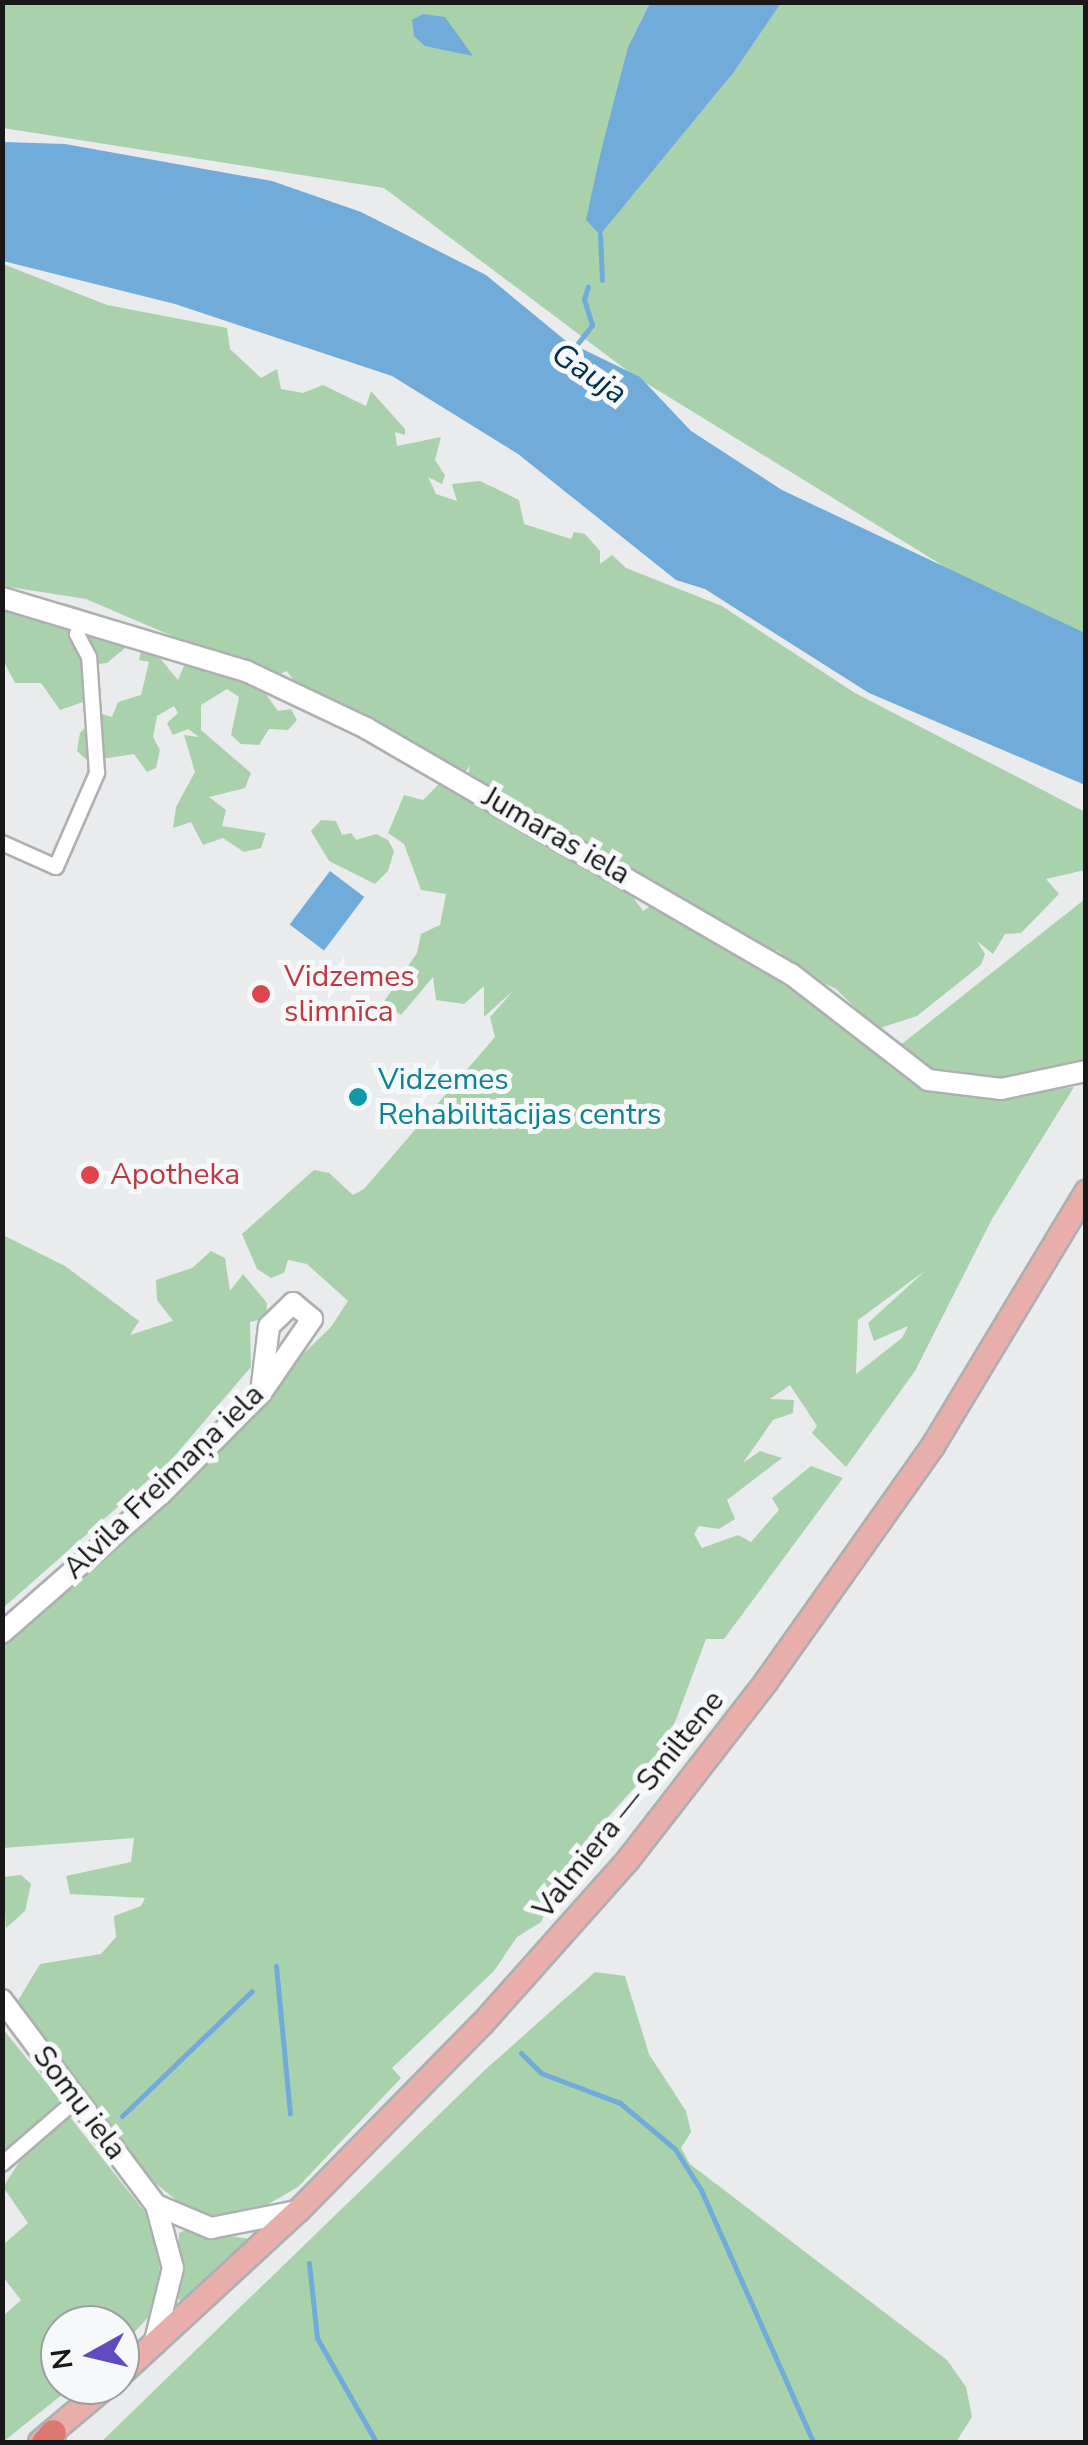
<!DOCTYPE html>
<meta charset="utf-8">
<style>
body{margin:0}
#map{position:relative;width:1088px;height:2445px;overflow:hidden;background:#e9ebec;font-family:"Nunito Sans",sans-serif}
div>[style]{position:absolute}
.green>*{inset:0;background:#a9d2ac}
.water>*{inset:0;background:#70abda;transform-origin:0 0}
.stream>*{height:5px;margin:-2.5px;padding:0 2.5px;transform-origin:2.5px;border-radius:2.5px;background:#70abda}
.roads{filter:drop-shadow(2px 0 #aeafb1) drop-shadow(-2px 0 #aeafb1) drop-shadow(0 2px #aeafb1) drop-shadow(0 -2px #aeafb1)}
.street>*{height:14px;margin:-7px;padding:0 7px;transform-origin:7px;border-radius:7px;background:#fff}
.secondary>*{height:20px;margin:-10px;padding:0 10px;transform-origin:10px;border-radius:10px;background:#fff}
.primary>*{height:22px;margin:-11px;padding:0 11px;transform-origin:11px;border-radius:11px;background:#e8afaa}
.highway>*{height:25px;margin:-12.5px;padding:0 12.5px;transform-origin:12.5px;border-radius:12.5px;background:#d97971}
.dots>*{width:28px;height:28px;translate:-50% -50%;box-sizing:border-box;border:5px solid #f6f8f9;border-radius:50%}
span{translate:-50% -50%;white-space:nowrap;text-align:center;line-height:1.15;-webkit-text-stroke:10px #f6f8f9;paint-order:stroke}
.street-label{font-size:30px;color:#181819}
.health-label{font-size:30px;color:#be3a42}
.left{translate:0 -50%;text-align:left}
.culture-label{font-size:30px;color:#0d838f}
.water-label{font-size:32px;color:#003150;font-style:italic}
.frame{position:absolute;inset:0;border:5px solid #181819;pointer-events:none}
.north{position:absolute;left:40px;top:2305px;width:100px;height:100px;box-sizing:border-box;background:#f6f8f9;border:2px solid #9d9e9f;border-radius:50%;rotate:262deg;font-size:28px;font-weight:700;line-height:40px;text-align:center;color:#181819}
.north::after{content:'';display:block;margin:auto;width:35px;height:45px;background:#6149c2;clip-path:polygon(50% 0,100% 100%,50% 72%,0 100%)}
</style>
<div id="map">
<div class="green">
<div style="clip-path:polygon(2px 3px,650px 3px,628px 47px,587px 219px,603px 231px,734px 72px,781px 3px,1085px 3px,1085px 639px,963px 578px,633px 375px,384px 188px,3px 128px)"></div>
<div style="clip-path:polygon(3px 264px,107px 305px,227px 328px,230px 349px,261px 378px,277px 369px,281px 389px,303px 393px,323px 385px,366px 406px,371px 391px,405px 429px,405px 435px,395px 432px,397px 446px,441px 437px,435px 460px,445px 475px,442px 484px,428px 477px,436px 494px,457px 501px,452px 484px,480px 481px,519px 500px,524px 524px,571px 539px,574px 532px,585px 534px,600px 551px,600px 564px,612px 555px,626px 568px,722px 606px,855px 693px,1085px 812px,1085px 870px,1046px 879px,1059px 894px,1021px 933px,1005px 934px,993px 954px,977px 941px,985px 954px,981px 965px,917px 1016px,877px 1029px,836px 989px,807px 975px,778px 951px,761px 949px,592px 855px,569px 833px,523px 815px,506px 794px,467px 781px,470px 766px,462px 776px,417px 743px,393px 741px,389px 728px,380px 730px,298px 687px,287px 671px,270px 678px,86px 599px,3px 586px)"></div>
<div style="clip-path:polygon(2px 595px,68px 604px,126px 623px,135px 640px,107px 663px,90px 665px,83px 684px,89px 700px,60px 710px,41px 683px,15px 683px,3px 660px)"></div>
<div style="clip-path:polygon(158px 632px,170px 638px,159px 657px,178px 680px,186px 661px,255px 679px,278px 711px,291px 709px,297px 720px,288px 730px,269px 729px,259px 745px,241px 744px,231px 735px,239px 697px,227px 689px,201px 705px,201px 730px,251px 773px,245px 788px,209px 797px,226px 810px,222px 826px,266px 833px,261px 848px,244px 852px,223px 838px,203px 845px,191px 822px,173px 828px,176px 807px,195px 772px,184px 735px,199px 737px,188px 729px,173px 735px,167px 723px,178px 713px,174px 706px,157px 716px,153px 737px,160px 750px,156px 768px,147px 772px,134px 754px,88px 761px,77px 751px,80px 733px,99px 713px,112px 717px,118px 702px,141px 695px,149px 662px,139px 660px,143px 643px)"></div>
<div style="clip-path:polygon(evenodd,445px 778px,565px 844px,594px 873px,622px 882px,643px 911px,657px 902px,776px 962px,911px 1077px,1001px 1096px,1074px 1087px,992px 1219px,915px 1371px,846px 1467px,812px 1433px,817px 1426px,790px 1385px,770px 1399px,794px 1400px,793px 1413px,773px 1420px,743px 1463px,760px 1451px,782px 1458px,727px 1500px,735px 1519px,719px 1529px,699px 1526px,694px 1534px,702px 1548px,738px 1535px,751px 1542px,779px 1510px,772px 1498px,811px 1466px,843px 1478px,724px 1639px,706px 1639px,662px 1757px,574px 1855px,541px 1922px,517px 1937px,494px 1971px,392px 2068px,401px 2078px,298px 2187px,251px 2214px,211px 2216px,185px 2207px,155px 2183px,84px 2100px,17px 2002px,40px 1964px,101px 1954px,116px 1937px,114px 1916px,141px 1906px,145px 1898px,70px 1894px,66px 1876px,131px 1862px,134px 1838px,3px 1848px,3px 1644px,331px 1327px,348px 1301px,307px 1264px,288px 1260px,284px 1273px,271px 1278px,257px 1269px,242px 1234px,314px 1170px,329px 1173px,353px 1195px,364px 1189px,495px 1037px,490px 1017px,514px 990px,484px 1017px,484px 986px,464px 1004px,436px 1000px,433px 977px,401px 1015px,383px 1003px,417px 953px,421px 934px,440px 925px,446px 894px,421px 890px,404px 844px,388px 833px,404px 795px,423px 800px,445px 778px,926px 1270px,868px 1323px,874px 1341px,908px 1326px,902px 1338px,856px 1374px,858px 1320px,926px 1270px)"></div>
<div style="clip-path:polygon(321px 820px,336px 821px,342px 835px,351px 833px,356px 840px,376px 834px,388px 840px,394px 851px,388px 871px,375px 884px,329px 861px,311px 831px)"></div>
<div style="clip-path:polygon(1085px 899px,1085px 1064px,986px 1084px,942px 1076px,898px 1047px)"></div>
<div style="clip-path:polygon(3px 1235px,65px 1266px,139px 1321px,130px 1335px,173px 1321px,157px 1300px,156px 1280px,192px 1268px,211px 1251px,225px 1258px,230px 1291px,243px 1274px,267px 1303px,266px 1318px,250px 1322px,251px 1367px,171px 1460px,3px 1608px)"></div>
<div style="clip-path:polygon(21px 1875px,31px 1884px,25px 1911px,6px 1928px,3px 1877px)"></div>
<div style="clip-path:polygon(595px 1972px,625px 1976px,649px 2054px,686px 2111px,691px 2132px,681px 2148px,690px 2164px,947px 2360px,966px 2387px,972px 2417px,956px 2442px,101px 2442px,486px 2069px)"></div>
<div style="clip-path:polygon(2px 2028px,59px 2098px,58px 2108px,3px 2154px)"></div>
<div style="clip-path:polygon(70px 2117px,158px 2229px,160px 2277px,153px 2312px,120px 2348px,120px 2325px,60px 2325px,60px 2385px,74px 2385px,3px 2442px,3px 2316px,21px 2300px,3px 2277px,3px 2245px,28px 2223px,3px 2187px,29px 2147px)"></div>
<div style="clip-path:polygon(186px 2230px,251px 2239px,186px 2303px,178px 2299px,179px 2233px)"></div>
</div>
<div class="water">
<div style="clip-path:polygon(650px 3px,781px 3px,734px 72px,600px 235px,586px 220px,601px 151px,628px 47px)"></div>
<div style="clip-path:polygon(423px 14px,445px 17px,473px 56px,425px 46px,414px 36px,412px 20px)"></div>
<div style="clip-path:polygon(3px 142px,65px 144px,272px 181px,361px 212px,486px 275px,566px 341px,640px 377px,691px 431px,782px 490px,1085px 633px,1085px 785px,869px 693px,705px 589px,676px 580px,518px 454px,392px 376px,175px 304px,3px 261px)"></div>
<div style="left:330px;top:871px;width:43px;height:67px;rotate:37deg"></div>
</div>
<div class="stream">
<div style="left:600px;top:235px;width:45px;rotate:87.5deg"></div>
<div style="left:578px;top:343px;width:23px;rotate:-52deg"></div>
<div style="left:592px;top:325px;width:27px;rotate:-107deg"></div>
<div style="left:584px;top:299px;width:13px;rotate:-72deg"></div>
<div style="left:276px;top:1966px;width:148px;rotate:84.6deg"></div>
<div style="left:521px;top:2053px;width:28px;rotate:45deg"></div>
<div style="left:541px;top:2073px;width:85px;rotate:20.8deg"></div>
<div style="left:620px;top:2103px;width:72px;rotate:39.9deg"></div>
<div style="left:675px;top:2149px;width:49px;rotate:57.6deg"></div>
<div style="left:701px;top:2190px;width:276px;rotate:66deg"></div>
<div style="left:122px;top:2116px;width:180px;rotate:-43.9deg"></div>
<div style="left:309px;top:2263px;width:75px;rotate:83.9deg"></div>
<div style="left:317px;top:2338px;width:120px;rotate:60.4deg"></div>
</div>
<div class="roads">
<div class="street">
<div style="left:2px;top:843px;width:59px;rotate:24deg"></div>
<div style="left:56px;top:867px;width:103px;rotate:-66.4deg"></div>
<div style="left:97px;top:773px;width:116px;rotate:-93.9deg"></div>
<div style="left:89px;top:657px;width:26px;rotate:-118deg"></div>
<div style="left:2px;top:2164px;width:96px;rotate:-40.8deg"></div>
</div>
<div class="secondary">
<div style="left:2px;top:598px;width:255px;rotate:16.7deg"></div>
<div style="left:246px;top:671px;width:133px;rotate:25.4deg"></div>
<div style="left:366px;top:728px;width:491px;rotate:30.1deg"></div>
<div style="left:791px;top:974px;width:173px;rotate:37.7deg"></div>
<div style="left:928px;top:1080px;width:74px;rotate:7deg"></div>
<div style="left:1001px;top:1089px;width:87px;rotate:-12deg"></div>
<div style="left:2px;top:1633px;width:211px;rotate:-41.2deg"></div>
<div style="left:161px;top:1494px;width:142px;rotate:-45.3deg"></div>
<div style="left:261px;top:1393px;width:90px;rotate:-55.4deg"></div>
<div style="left:312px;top:1319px;width:25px;rotate:-140deg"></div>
<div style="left:293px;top:1303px;width:33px;rotate:136deg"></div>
<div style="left:269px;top:1326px;width:67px;rotate:96.8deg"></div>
<div style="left:2px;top:2000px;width:256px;rotate:53.1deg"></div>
<div style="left:156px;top:2205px;width:65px;rotate:74.9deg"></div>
<div style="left:173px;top:2268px;width:79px;rotate:103.9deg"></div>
<div style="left:156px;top:2205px;width:60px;rotate:22.7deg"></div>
<div style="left:211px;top:2228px;width:89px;rotate:-11.1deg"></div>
</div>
<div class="primary">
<div style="left:120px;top:2375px;width:243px;rotate:-42.7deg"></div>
<div style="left:299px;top:2210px;width:261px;rotate:-45.5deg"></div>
<div style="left:482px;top:2024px;width:220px;rotate:-48.3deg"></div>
<div style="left:628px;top:1860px;width:225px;rotate:-52.2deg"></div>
<div style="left:766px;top:1682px;width:289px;rotate:-54.7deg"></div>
<div style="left:933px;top:1446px;width:297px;rotate:-58.9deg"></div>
<div style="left:40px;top:2442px;width:89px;rotate:-40deg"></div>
</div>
<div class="highway">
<div style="left:44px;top:2442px;width:13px;rotate:-48deg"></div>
</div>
</div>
<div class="dots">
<div style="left:261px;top:994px;background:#e0444e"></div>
<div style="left:358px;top:1097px;background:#0f9aa8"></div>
<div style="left:90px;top:1175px;background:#e0444e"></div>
</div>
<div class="street-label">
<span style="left:556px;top:836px;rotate:30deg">Jumaras iela</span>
<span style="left:164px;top:1482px;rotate:-44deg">Alvila Freimaņa iela</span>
<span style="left:629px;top:1805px;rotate:-51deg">Valmiera — Smiltene</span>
<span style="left:79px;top:2103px;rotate:53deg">Somu iela</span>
</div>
<div class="health-label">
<span class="left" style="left:284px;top:994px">Vidzemes<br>slimnīca</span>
<span class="left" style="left:110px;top:1175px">Apotheka</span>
</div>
<div class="culture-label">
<span class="left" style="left:378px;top:1097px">Vidzemes<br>Rehabilitācijas centrs</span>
</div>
<div class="water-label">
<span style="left:589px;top:374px;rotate:34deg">Gauja</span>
</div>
<div class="frame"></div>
<div class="north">N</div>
</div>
